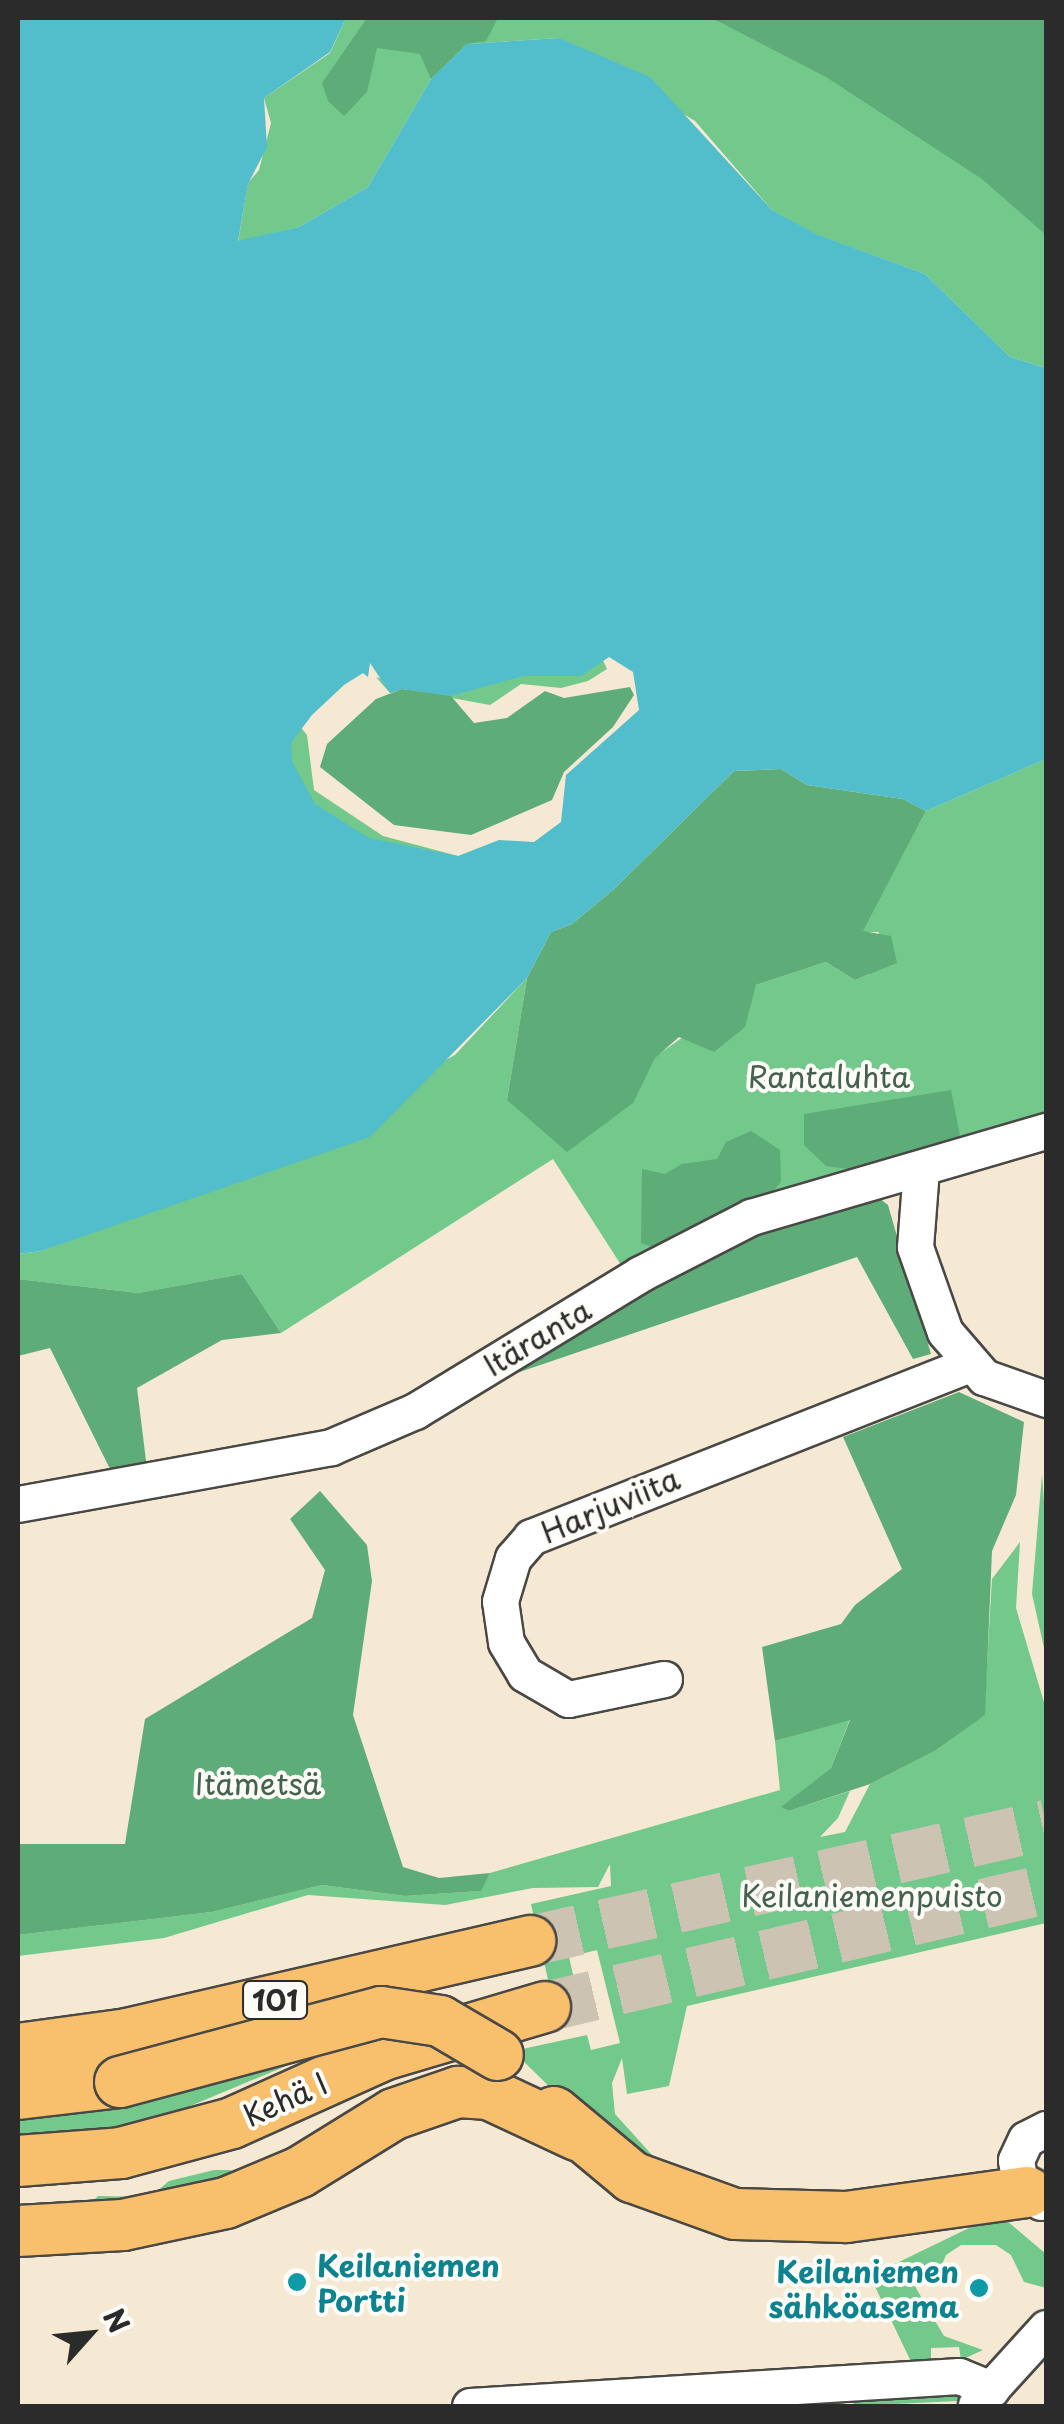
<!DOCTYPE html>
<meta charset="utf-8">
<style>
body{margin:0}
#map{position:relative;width:1064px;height:2424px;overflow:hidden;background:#f5e9d4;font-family:"Playpen Sans",sans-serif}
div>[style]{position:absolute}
.green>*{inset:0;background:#73c88c}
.forest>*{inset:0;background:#5eac78}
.water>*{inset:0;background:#52becb}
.highway-tunnel>*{height:50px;margin-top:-25px;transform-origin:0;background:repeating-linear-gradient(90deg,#cdc3b2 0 50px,transparent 0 75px)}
.roads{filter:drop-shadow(2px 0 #494844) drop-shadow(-2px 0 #494844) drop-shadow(0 2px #494844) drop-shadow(0 -2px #494844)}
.minor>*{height:35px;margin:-17.5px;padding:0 17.5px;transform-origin:17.5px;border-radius:17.5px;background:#fff}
.highway>*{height:50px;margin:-25px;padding:0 25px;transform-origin:25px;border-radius:25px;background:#f8bf6c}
.bridges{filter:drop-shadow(2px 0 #494844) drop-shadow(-2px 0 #494844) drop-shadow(0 2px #494844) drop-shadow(0 -2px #494844)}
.highway-bridge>*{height:50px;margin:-25px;padding:0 25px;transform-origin:25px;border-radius:25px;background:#f8bf6c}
.dots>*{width:28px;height:28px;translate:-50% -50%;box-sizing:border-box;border:5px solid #fdfcf7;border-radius:50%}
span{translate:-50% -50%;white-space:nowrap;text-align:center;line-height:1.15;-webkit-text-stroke:8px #fdfcf7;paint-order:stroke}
.shield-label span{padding:2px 8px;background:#fdfcf7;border:2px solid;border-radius:8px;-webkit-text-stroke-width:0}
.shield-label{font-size:28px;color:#2b2b2b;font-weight:700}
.park-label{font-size:30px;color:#44624d}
.street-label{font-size:30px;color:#2b2b2b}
.culture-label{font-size:30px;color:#0d838f;font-weight:700}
.left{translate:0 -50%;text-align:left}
.right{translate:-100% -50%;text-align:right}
.frame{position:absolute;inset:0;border:20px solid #2b2b2b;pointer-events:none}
.north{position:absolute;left:40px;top:2284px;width:100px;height:100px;-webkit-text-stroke:8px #fdfcf7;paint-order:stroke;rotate:63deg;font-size:28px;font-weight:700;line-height:40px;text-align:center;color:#2b2b2b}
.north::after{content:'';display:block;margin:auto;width:35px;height:45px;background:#2b2b2b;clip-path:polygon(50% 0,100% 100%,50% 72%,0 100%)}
</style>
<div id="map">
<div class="green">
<div style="clip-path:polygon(346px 18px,1046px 18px,1046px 368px,1010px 357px,925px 274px,815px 234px,772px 210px,695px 121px,559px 38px,467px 44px,431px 79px,368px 187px,299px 227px,238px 242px,248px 183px,259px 170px,271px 123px,264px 98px,330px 53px)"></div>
<div style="clip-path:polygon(601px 656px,607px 669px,588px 681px,561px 688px,521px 684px,490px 705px,403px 689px,390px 693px,376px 677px,388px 681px)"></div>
<div style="clip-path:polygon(296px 722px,307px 735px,314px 790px,383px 836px,458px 856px,446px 866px,315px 820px,277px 743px)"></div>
<div style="clip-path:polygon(1046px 759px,1046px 1118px,623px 1268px,553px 1159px,281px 1333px,242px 1274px,138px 1293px,18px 1279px,18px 1254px,41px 1251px,190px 1196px,455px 1055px,527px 978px,507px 1100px,638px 1090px,655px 1057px,756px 985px,826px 962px,855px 980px,870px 974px,879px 932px,862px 932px,926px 811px)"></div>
<div style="clip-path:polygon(1042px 1474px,1046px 1530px,1046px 1657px,1032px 1594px)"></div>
<div style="clip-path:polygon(1020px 1542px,1016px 1608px,1046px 1709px,1046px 1923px,687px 2006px,669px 2086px,627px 2094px,622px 2058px,612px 2083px,615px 2114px,653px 2156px,651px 2164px,568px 2105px,513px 2051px,587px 2035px,591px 2050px,620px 2043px,597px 1950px,569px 1957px,584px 2023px,559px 2029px,531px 1904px,611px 1886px,610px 1864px,598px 1887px,533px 1888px,445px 1905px,308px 1895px,164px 1938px,18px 1956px,18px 1935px,212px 1912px,322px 1885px,405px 1896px,480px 1891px,490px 1873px,780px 1790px,775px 1741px,850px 1719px,831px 1768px,782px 1807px,789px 1811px,850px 1791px,838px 1818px,820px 1837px,845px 1832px,870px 1784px,935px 1751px,984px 1715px,992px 1579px)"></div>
<div style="clip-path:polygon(315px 2054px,183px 2109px,99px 2131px,18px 2141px,18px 2116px)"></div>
<div style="clip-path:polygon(214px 2170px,231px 2170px,235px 2178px,107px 2209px,18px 2215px,18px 2207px,88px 2206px,98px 2196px,150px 2197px,169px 2181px)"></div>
<div style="clip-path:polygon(1007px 2221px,1046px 2254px,1046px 2288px,1024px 2282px,1011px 2255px,996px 2245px,961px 2245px,946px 2255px,934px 2284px,924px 2275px,913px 2283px,944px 2336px,983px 2350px,961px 2360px,959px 2347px,931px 2348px,931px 2369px,914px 2368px,870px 2276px,971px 2227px)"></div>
<div style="clip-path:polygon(963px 2382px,966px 2396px,958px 2401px,854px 2406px,852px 2389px)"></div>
</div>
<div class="forest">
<div style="clip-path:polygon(367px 18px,498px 18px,486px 41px,467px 44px,431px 79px,420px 54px,377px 48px,367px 92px,344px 116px,328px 101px,322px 83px)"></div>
<div style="clip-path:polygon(712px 18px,1046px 18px,1046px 235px,982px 179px,826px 77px)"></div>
<div style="clip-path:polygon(630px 687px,634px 695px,613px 727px,564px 772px,552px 800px,471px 835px,394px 825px,320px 767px,327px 744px,376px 699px,402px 689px,451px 696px,474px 723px,507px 718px,545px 691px,564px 698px)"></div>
<div style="clip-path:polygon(781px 769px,807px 785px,903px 799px,926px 811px,863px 931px,891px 936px,897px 963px,855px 980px,826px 962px,756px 985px,745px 1027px,714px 1052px,679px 1037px,655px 1058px,633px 1103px,567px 1152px,507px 1100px,527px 978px,551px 932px,572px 924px,614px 889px,734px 771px)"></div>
<div style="clip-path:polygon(951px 1090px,961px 1141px,855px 1170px,826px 1166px,804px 1145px,804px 1114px)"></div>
<div style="clip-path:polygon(751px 1131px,780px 1150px,781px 1182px,766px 1200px,658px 1249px,641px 1243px,642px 1169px,665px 1174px,682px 1164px,717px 1159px,726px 1142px)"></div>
<div style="clip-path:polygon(874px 1194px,888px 1205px,931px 1354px,913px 1359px,857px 1257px,508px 1376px,609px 1307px,734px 1240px)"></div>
<div style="clip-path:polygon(242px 1274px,281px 1333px,222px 1340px,137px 1388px,147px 1469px,113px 1475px,50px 1348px,18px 1356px,18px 1279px,138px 1293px)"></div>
<div style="clip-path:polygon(959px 1392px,1024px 1422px,1016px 1495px,992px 1551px,985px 1715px,935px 1751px,870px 1784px,789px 1811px,781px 1807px,831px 1768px,850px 1720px,775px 1741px,762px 1647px,841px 1624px,855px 1605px,902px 1569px,843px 1437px)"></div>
<div style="clip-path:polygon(320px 1491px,367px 1545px,372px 1581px,353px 1715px,403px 1867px,439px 1878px,490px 1873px,481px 1891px,405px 1896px,322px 1885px,212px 1912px,18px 1935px,18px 1844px,125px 1844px,145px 1719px,312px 1618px,325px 1570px,290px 1519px)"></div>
</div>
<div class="water">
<div style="clip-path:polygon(evenodd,18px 18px,346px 18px,330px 52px,264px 98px,267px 147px,248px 184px,238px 241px,299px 227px,368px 187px,431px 79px,467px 44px,559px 38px,650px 77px,772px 210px,816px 234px,925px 274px,1010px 357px,1046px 368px,1046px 759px,926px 811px,903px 799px,807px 785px,781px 769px,734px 771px,614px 889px,572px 924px,551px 932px,527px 978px,370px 1137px,41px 1251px,18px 1254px,18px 18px,609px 657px,633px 672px,639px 710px,566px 775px,561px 822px,534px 842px,499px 840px,458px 856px,369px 838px,315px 804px,292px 761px,291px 743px,312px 715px,344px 685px,363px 673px,368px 677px,370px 663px,390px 693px,403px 689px,451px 696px,523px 676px,581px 676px,609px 657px)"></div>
</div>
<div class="highway-tunnel">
<div style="left:530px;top:1941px;width:529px;rotate:-12.67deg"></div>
<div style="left:545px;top:2007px;width:515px;rotate:-13.25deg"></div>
</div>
<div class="roads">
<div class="minor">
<div style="left:921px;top:1169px;width:78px;rotate:94.4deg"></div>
<div style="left:915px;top:1247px;width:90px;rotate:70.6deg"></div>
<div style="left:945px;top:1332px;width:60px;rotate:49.1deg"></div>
<div style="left:984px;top:1377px;width:66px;rotate:19.5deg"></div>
<div style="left:18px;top:1504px;width:318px;rotate:-10.3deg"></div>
<div style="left:331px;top:1447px;width:91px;rotate:-23.2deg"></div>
<div style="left:415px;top:1411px;width:263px;rotate:-31.3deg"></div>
<div style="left:640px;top:1274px;width:125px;rotate:-27.2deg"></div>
<div style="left:751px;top:1217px;width:307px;rotate:-16.3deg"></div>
<div style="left:664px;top:1679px;width:98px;rotate:168.2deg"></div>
<div style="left:568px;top:1699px;width:50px;rotate:-149.8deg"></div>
<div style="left:525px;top:1674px;width:37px;rotate:-121deg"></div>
<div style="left:506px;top:1642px;width:41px;rotate:-98.3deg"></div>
<div style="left:500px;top:1601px;width:45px;rotate:-73.2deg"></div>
<div style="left:513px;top:1558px;width:28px;rotate:-49deg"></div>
<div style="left:531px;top:1537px;width:470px;rotate:-21.5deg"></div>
<div style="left:1041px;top:2202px;width:28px;rotate:-138deg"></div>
<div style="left:1020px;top:2183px;width:23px;rotate:-100deg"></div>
<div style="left:1016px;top:2160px;width:23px;rotate:-65deg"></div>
<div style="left:1026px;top:2139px;width:22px;rotate:-27deg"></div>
<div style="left:976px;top:2405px;width:104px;rotate:-47.7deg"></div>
<div style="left:470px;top:2406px;width:490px;rotate:-3.5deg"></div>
<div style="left:959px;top:2376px;width:35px;rotate:22deg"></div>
</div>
<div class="highway">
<div style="left:18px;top:2049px;width:110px;rotate:-7.8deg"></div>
<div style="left:127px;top:2034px;width:414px;rotate:-13deg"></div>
<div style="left:18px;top:2094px;width:103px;rotate:-6.7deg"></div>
<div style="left:554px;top:2112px;width:102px;rotate:39.8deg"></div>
<div style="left:632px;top:2177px;width:109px;rotate:19.8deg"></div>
<div style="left:735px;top:2214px;width:111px;rotate:1.5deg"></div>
<div style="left:846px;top:2217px;width:183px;rotate:-7.9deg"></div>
<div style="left:18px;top:2161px;width:103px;rotate:-4.4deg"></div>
<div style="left:121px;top:2153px;width:115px;rotate:-15.1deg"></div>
<div style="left:232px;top:2123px;width:166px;rotate:-24.2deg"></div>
<div style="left:383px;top:2055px;width:169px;rotate:-16.5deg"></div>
<div style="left:18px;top:2231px;width:105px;rotate:-3.3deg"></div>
<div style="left:123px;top:2225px;width:105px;rotate:-12.1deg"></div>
<div style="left:226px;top:2203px;width:80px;rotate:-22.7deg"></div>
<div style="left:300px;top:2172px;width:110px;rotate:-31.7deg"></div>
<div style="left:394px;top:2114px;width:68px;rotate:-19deg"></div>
<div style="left:458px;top:2092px;width:31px;rotate:4deg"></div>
<div style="left:489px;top:2094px;width:97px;rotate:25deg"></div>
</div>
</div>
<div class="bridges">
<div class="highway-bridge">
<div style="left:120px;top:2082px;width:270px;rotate:-15deg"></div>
<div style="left:381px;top:2012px;width:60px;rotate:8.7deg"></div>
<div style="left:440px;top:2021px;width:67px;rotate:30.4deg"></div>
</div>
</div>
<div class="dots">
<div style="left:297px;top:2282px;background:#0f9aa8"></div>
<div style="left:979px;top:2288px;background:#0f9aa8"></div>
</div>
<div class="shield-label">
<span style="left:275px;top:2000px">101</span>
</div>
<div class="park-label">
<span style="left:829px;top:1076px">Rantaluhta</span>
<span style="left:258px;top:1783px">Itämetsä</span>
<span style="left:872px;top:1895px">Keilaniemenpuisto</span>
</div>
<div class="street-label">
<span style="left:537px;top:1337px;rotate:-31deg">Itäranta</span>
<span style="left:610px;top:1505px;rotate:-23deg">Harjuviita</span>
<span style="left:285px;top:2099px;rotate:-24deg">Kehä I</span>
</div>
<div class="culture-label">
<span class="left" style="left:317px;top:2282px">Keilaniemen<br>Portti</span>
<span class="right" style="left:959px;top:2288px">Keilaniemen<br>sähköasema</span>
</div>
<div class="frame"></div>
<div class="north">N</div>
</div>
